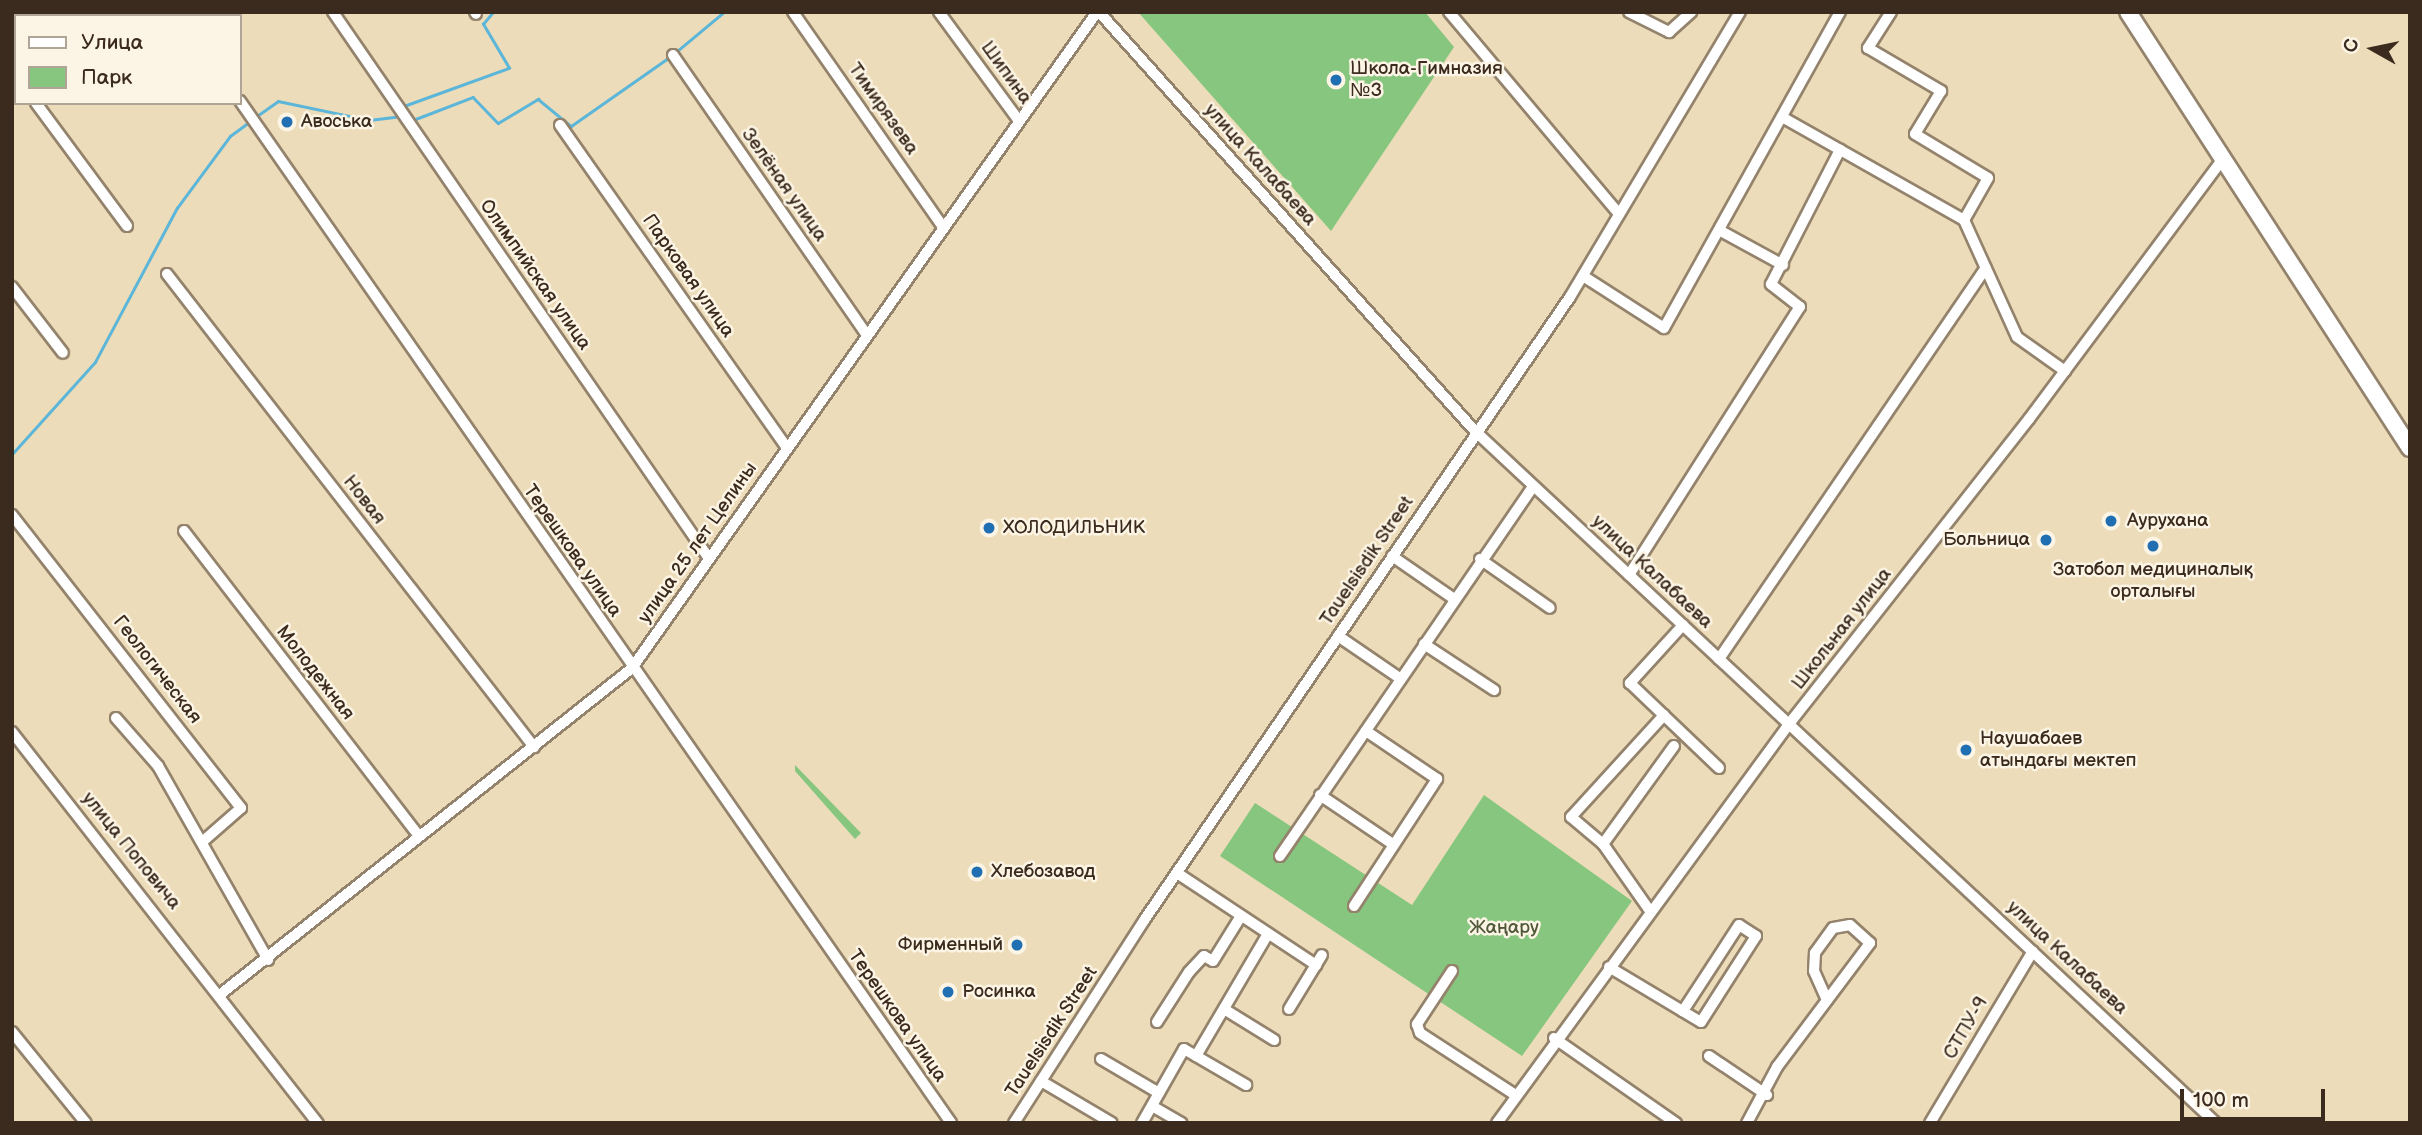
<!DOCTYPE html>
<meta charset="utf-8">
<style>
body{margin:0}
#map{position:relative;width:2422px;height:1135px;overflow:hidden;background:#eddcb9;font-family:"Balsamiq Sans",sans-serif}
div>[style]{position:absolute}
.green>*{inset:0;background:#86c67e}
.stream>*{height:2.5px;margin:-1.25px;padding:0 1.25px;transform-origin:1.25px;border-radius:1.25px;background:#5bb6d9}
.roads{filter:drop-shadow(2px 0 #94836c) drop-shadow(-2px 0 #94836c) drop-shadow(0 2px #94836c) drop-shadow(0 -2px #94836c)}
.minor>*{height:10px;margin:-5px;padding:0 5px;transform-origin:5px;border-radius:5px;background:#fff}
.highway>*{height:16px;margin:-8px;padding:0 8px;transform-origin:8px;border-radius:8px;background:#fff}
.dots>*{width:19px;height:19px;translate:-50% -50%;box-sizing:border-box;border:4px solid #fcf5e5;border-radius:50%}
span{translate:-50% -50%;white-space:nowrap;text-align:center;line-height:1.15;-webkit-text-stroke:5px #fcf5e5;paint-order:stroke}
.poi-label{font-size:19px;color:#3b2a1e}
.left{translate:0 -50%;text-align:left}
.right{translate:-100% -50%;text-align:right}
.street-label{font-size:19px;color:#3b2a1e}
.park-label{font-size:19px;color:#52593b}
.frame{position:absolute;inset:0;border:14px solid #3b2a1e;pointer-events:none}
.legend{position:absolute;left:14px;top:14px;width:228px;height:91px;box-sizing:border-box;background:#fcf5e5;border:2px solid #afa495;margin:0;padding:9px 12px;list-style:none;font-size:21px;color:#3b2a1e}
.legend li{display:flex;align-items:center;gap:14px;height:35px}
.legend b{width:35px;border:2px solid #afa495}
.north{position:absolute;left:2338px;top:14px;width:70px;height:70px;-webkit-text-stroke:5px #fcf5e5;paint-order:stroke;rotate:279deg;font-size:19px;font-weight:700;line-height:28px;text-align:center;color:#3b2a1e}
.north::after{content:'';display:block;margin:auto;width:24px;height:32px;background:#3b2a1e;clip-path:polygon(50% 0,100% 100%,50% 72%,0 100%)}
.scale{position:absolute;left:2180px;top:1089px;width:145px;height:32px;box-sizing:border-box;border:4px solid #3b2a1e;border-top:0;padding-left:9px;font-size:21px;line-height:24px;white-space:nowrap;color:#3b2a1e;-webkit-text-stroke:5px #fcf5e5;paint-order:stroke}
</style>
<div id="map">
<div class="green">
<div style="clip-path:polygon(1138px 12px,1425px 12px,1454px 47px,1331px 231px)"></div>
<div style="clip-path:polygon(795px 765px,861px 833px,855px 839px,795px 771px)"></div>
<div style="clip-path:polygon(1484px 795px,1632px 901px,1522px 1056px,1220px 856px,1255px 803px,1412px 905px)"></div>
</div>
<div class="stream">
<div style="left:676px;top:52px;width:62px;rotate:-39.8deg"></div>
<div style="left:401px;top:107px;width:115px;rotate:-19.9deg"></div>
<div style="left:509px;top:68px;width:51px;rotate:-120.6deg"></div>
<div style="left:483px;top:24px;width:16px;rotate:-50deg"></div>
<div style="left:254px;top:118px;width:29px;rotate:-35deg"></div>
<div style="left:278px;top:101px;width:93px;rotate:11.8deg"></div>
<div style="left:369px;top:120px;width:31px;rotate:-7deg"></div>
<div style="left:413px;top:120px;width:64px;rotate:-21deg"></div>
<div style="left:473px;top:97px;width:36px;rotate:46deg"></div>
<div style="left:498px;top:123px;width:47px;rotate:-31deg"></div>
<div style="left:538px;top:99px;width:43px;rotate:39.3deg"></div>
<div style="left:571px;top:126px;width:122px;rotate:-35deg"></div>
<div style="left:12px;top:454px;width:124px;rotate:-47.9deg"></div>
<div style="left:95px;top:362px;width:174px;rotate:-62deg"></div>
<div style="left:177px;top:208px;width:89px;rotate:-53.6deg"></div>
<div style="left:230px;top:136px;width:24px;rotate:-36deg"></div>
</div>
<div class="roads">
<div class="minor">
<div style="left:178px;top:12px;width:5px;rotate:53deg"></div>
<div style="left:333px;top:12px;width:662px;rotate:55.47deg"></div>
<div style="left:475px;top:12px;width:2px;rotate:63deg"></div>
<div style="left:793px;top:12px;width:262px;rotate:55.1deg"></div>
<div style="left:939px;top:12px;width:135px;rotate:53.7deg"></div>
<div style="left:1099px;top:12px;width:563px;rotate:48.1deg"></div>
<div style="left:1475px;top:431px;width:1014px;rotate:43.04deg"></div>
<div style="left:1449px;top:12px;width:264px;rotate:49.9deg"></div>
<div style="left:1629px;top:12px;width:45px;rotate:26.6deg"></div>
<div style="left:1669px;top:32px;width:30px;rotate:-42deg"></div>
<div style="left:1891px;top:12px;width:43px;rotate:122.6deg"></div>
<div style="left:1868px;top:48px;width:85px;rotate:30.5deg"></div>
<div style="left:1941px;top:91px;width:50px;rotate:121.2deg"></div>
<div style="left:1915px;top:134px;width:85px;rotate:31.1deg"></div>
<div style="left:1988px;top:178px;width:48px;rotate:119.7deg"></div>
<div style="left:673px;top:55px;width:341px;rotate:55.3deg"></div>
<div style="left:12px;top:71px;width:6px;rotate:51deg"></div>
<div style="left:240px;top:101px;width:1245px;rotate:55.17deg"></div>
<div style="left:36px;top:103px;width:153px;rotate:53.5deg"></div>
<div style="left:1782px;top:117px;width:209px;rotate:29.5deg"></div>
<div style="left:1964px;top:220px;width:128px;rotate:65.6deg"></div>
<div style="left:2017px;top:337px;width:59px;rotate:35.3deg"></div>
<div style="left:560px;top:125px;width:395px;rotate:54.9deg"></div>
<div style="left:1719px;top:230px;width:73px;rotate:28.7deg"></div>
<div style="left:167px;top:274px;width:599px;rotate:52.19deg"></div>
<div style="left:1583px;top:276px;width:96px;rotate:32.7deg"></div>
<div style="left:1664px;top:328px;width:362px;rotate:-60.9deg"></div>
<div style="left:12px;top:287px;width:83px;rotate:52.3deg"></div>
<div style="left:12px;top:515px;width:372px;rotate:52deg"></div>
<div style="left:241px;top:808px;width:52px;rotate:138.9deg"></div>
<div style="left:184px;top:531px;width:385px;rotate:52.4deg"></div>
<div style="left:1392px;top:556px;width:75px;rotate:34.7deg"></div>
<div style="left:1480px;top:559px;width:85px;rotate:35deg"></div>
<div style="left:1629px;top:575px;width:318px;rotate:-57.5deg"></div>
<div style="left:1800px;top:307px;width:37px;rotate:-142deg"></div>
<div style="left:1771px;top:284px;width:151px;rotate:-62.8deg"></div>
<div style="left:1683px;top:625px;width:79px;rotate:132.4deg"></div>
<div style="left:1630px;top:683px;width:123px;rotate:43.7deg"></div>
<div style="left:1338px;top:636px;width:76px;rotate:34.3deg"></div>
<div style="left:1424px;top:644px;width:84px;rotate:33.3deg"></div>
<div style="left:1719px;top:659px;width:473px;rotate:-55.7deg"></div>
<div style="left:116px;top:718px;width:64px;rotate:48.8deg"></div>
<div style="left:158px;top:766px;width:223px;rotate:60.4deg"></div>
<div style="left:12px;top:732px;width:497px;rotate:52deg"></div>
<div style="left:1320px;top:795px;width:89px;rotate:34deg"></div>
<div style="left:1603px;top:844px;width:121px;rotate:-54.1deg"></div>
<div style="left:1280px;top:856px;width:448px;rotate:-55.6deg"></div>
<div style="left:1177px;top:873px;width:167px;rotate:33.5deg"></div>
<div style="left:1354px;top:906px;width:152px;rotate:-56.8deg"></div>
<div style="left:1437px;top:779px;width:86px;rotate:-145.9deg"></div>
<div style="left:1650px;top:911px;width:82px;rotate:-125deg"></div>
<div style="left:1603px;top:844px;width:42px;rotate:-139.8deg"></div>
<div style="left:1571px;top:817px;width:138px;rotate:-47.6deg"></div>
<div style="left:1609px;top:967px;width:107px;rotate:30.9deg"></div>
<div style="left:1701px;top:1022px;width:102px;rotate:-57.4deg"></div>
<div style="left:1756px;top:936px;width:20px;rotate:-147deg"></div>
<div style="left:1739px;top:925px;width:103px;rotate:123.1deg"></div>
<div style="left:1452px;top:971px;width:64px;rotate:123.4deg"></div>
<div style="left:1417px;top:1024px;width:9px;rotate:72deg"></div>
<div style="left:1420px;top:1033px;width:112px;rotate:33deg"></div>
<div style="left:222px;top:993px;width:523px;rotate:-38.4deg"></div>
<div style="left:632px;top:668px;width:804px;rotate:-54.67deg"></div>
<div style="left:1224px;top:1009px;width:59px;rotate:31.8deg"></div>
<div style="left:1289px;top:1009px;width:63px;rotate:-58.6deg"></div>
<div style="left:1157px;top:1022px;width:59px;rotate:-57.4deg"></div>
<div style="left:1189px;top:972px;width:22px;rotate:-47deg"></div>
<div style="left:1204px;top:956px;width:10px;rotate:29deg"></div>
<div style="left:1213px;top:961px;width:53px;rotate:-58.1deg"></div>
<div style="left:12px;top:1032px;width:117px;rotate:50.9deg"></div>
<div style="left:1554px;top:1038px;width:149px;rotate:34.9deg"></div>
<div style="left:1196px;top:1056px;width:142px;rotate:-59.5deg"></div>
<div style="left:1709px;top:1056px;width:70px;rotate:33.9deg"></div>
<div style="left:1101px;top:1059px;width:67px;rotate:30.4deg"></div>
<div style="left:1041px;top:1081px;width:82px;rotate:30.6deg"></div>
<div style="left:1152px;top:1106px;width:34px;rotate:30deg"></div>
<div style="left:1014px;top:1123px;width:242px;rotate:-57.3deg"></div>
<div style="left:1145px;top:919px;width:753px;rotate:-55.66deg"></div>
<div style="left:1570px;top:297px;width:332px;rotate:-59.2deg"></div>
<div style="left:1142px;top:1123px;width:85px;rotate:-60.4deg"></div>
<div style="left:1184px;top:1049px;width:72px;rotate:30.1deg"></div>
<div style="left:1497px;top:1123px;width:494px;rotate:-53.8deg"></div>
<div style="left:1789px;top:724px;width:388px;rotate:-51.8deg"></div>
<div style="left:2029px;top:419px;width:322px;rotate:-53.3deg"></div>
<div style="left:1747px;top:1123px;width:64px;rotate:-61.8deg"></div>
<div style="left:1777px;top:1067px;width:155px;rotate:-53.1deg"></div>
<div style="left:1870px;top:943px;width:27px;rotate:-138deg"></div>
<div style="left:1850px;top:925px;width:17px;rotate:170deg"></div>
<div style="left:1833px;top:928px;width:31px;rotate:126deg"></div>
<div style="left:1815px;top:953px;width:18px;rotate:93deg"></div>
<div style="left:1814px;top:971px;width:32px;rotate:66deg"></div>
<div style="left:1930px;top:1123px;width:200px;rotate:-59.1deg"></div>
</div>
<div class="highway">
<div style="left:2128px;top:12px;width:519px;rotate:57.11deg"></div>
</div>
</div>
<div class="dots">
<div style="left:1336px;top:80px;background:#1f6fb2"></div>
<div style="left:287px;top:122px;background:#1f6fb2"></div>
<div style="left:2111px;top:521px;background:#1f6fb2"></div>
<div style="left:989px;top:528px;background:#1f6fb2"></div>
<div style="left:2046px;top:540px;background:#1f6fb2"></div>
<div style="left:2153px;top:546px;background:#1f6fb2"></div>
<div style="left:1966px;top:750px;background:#1f6fb2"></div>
<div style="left:977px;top:872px;background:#1f6fb2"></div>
<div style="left:1017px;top:945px;background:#1f6fb2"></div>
<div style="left:948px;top:992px;background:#1f6fb2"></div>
</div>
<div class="poi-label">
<span class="left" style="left:1350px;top:80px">Школа-Гимназия<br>№3</span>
<span class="left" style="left:301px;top:122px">Авоська</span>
<span class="left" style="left:2127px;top:521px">Аурухана</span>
<span class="left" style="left:1003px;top:528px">ХОЛОДИЛЬНИК</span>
<span class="right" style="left:2030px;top:540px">Больница</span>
<span style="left:2153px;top:581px">Затобол медициналық<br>орталығы</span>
<span class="left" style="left:1980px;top:750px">Наушабаев<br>атындағы мектеп</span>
<span class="left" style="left:991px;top:872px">Хлебозавод</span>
<span class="right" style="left:1003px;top:945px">Фирменный</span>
<span class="left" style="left:962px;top:992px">Росинка</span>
</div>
<div class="street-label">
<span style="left:1006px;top:73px;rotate:54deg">Шипина</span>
<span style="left:883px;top:109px;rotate:55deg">Тимирязева</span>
<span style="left:1260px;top:165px;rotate:48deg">улица Калабаева</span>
<span style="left:784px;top:185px;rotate:55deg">Зелёная улица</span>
<span style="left:535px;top:275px;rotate:55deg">Олимпийская улица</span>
<span style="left:688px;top:276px;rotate:55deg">Парковая улица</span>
<span style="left:364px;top:500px;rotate:52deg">Новая</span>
<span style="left:698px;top:543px;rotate:-55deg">улица 25 лет Целины</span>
<span style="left:572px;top:551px;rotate:55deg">Терешкова улица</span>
<span style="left:1367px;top:561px;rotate:-56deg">Tauelsisdik Street</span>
<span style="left:1652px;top:572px;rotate:43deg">улица Калабаева</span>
<span style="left:1842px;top:629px;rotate:-52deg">Школьная улица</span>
<span style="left:157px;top:670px;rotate:52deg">Геологическая</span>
<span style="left:315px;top:673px;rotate:52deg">Молодежная</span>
<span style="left:131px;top:851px;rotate:51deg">улица Поповича</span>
<span style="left:2067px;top:958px;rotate:43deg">улица Калабаева</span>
<span style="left:897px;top:1016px;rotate:55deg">Терешкова улица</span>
<span style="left:1966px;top:1028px;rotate:-59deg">СТПУ-9</span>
<span style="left:1052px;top:1032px;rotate:-57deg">Tauelsisdik Street</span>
</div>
<div class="park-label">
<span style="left:1504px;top:928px">Жаңару</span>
</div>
<div class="frame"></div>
<ul class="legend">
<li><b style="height:9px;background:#fff"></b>Улица</li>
<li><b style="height:19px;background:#86c67e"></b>Парк</li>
</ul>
<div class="north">С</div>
<div class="scale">100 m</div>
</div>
